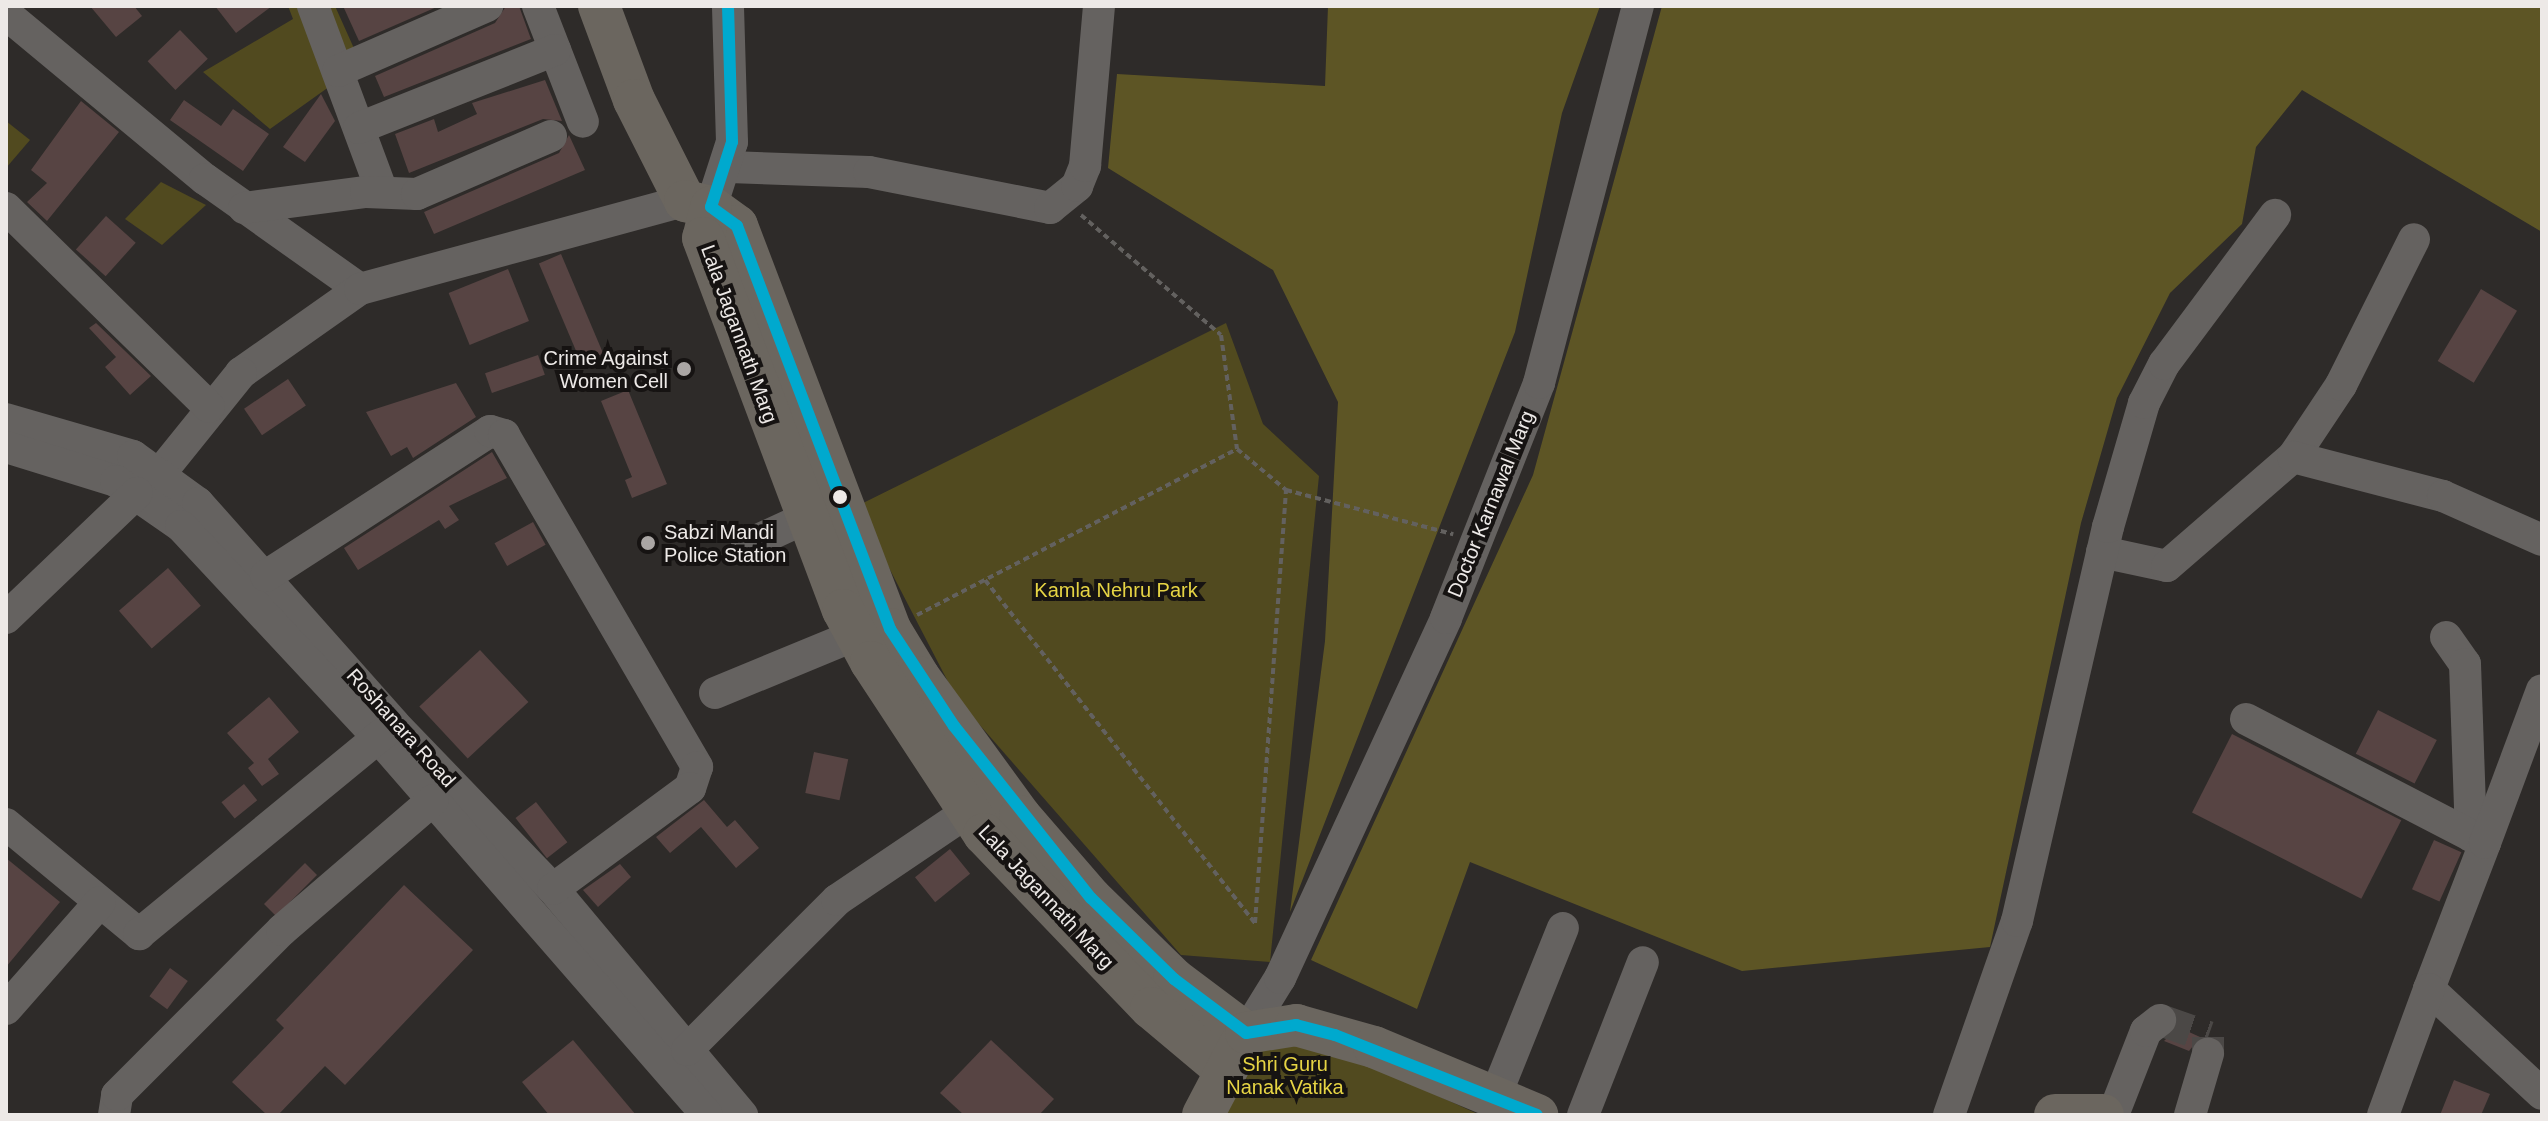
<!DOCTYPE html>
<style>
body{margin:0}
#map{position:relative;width:2548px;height:1121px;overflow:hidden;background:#2e2b29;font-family:Helvetica,sans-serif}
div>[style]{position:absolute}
.green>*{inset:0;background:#514a1f}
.forest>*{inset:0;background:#5d5525}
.building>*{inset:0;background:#574443;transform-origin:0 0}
.minor-tunnel>*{height:32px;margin-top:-16px;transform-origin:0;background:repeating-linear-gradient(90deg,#4b4846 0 32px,transparent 0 48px)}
.path>*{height:4px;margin-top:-2px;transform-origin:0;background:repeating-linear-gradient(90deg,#63615f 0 6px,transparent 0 10px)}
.minor>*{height:32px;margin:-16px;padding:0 16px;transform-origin:16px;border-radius:16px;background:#656260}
.major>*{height:42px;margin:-21px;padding:0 21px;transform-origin:21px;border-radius:21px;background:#6b665f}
.bus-1>*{height:12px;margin:-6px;padding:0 6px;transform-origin:6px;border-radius:6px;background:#00a9ce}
.dots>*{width:22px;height:22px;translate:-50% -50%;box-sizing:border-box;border:4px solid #161312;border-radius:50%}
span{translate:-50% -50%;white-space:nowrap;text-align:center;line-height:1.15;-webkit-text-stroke:8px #161312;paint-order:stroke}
.street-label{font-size:20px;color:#ede9e7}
.poi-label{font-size:20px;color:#ede9e7}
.right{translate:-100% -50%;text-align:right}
.left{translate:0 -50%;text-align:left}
.park-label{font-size:20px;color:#e6d444}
.frame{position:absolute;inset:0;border:8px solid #ede9e7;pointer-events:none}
</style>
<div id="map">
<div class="green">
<div style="clip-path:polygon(288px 6px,335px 6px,361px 64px,270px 129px,203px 72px,293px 19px)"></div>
<div style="clip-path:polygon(6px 121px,30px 140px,6px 168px)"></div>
<div style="clip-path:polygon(161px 182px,206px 205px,162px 245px,125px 219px)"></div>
<div style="clip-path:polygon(1226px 323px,1263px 424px,1319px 476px,1270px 962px,1181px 955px,957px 699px,857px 506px)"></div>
<div style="clip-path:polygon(1322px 1043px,1480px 1115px,1219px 1115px,1250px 1050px)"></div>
</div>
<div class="forest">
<div style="clip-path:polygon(1328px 6px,1600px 6px,1562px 113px,1515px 332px,1290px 912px,1325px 641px,1338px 402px,1273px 270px,1108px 168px,1117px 74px,1325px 86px)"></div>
<div style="clip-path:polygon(1662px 6px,2542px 6px,2542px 232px,2302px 90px,2256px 147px,2242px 224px,2170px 293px,2117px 398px,2081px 523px,1990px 947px,1742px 971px,1470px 862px,1417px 1009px,1311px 960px,1533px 475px)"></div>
</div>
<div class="building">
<div style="clip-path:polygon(90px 6px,134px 6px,142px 16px,116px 37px)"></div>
<div style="clip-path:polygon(215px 6px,272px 6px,236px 33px)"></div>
<div style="clip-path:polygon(343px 6px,439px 6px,359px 41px)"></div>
<div style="clip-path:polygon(506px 6px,519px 6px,531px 39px,384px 97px,375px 76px,495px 23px)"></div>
<div style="left:180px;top:30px;width:40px;height:45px;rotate:46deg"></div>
<div style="clip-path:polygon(545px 80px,562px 121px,543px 119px,409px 173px,395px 134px,434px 119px,438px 132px,477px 114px,472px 103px)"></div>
<div style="clip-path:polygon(321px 94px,335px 121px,305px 162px,283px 147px)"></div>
<div style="clip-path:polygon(184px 100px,221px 126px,233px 109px,269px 134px,243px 171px,170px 120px)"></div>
<div style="clip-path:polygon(81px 101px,119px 132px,47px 221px,27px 202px,47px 183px,31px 170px)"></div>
<div style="clip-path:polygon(569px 135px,585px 170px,434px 234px,424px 212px,559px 153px)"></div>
<div style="left:106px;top:216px;width:40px;height:45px;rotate:42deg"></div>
<div style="left:561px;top:254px;width:108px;height:24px;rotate:67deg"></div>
<div style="left:508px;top:269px;width:56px;height:64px;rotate:68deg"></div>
<div style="left:2481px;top:289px;width:42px;height:84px;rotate:31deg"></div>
<div style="clip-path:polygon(96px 323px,151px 376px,130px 395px,105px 367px,116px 357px,89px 328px)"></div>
<div style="left:538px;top:355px;width:21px;height:56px;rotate:71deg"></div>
<div style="left:288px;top:379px;width:32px;height:53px;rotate:56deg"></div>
<div style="clip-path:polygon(456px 383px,476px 417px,413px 458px,407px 447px,391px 456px,366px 412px)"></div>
<div style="clip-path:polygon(628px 390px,667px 484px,632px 498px,625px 480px,632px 477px,601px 401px)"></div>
<div style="clip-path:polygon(492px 452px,507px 478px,449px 506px,459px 520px,445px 529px,439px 520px,358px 570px,344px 548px)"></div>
<div style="left:533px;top:522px;width:26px;height:44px;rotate:61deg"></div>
<div style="left:168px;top:568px;width:50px;height:65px;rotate:49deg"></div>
<div style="left:480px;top:650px;width:71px;height:83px;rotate:47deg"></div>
<div style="clip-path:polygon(269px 697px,299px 732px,268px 759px,279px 774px,262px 786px,248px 768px,254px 763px,227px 733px)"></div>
<div style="left:2378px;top:710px;width:66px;height:49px;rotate:27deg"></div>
<div style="left:2232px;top:734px;width:190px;height:88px;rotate:27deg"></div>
<div style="left:814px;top:752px;width:35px;height:42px;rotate:12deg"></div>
<div style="left:244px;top:784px;width:21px;height:29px;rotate:51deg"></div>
<div style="clip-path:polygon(704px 800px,727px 827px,735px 820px,759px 848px,736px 868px,701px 827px,670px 853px,656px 837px)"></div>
<div style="left:536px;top:802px;width:51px;height:26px;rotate:52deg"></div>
<div style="left:2434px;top:840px;width:30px;height:54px;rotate:24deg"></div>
<div style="left:950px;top:849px;width:32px;height:45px;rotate:51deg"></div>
<div style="clip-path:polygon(6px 858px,60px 902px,6px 967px)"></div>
<div style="left:305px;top:863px;width:17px;height:58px;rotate:45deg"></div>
<div style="clip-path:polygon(620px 864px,631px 877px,598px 907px,583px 890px)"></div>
<div style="clip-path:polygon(404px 885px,473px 950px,345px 1085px,325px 1066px,278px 1115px,267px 1115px,232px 1082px,284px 1028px,276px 1020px)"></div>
<div style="left:170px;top:968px;width:22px;height:35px;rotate:36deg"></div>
<div style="clip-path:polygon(2178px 1027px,2200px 1037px,2189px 1051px,2164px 1041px)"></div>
<div style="clip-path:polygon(573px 1040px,636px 1115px,549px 1115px,522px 1082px)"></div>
<div style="clip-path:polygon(991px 1040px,1054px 1099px,1039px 1115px,964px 1115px,940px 1093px)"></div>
<div style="clip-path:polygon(2454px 1080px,2490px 1094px,2481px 1115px,2440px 1115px)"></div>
</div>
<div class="minor-tunnel">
<div style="left:2160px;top:1020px;width:51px;rotate:19.5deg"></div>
<div style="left:2208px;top:1037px;width:17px;rotate:90deg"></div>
</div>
<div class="path">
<div style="left:1081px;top:215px;width:184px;rotate:40.6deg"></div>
<div style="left:1221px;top:335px;width:115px;rotate:82deg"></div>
<div style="left:1237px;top:449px;width:64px;rotate:39.9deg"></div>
<div style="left:1286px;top:490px;width:173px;rotate:14.8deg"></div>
<div style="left:985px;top:580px;width:437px;rotate:51.8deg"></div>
<div style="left:1255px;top:923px;width:434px;rotate:-85.9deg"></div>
<div style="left:917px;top:615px;width:360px;rotate:-27.4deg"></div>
</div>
<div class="minor">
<div style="left:313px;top:6px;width:198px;rotate:69.6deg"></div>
<div style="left:538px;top:6px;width:124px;rotate:68.8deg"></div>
<div style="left:6px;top:14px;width:259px;rotate:39.7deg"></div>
<div style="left:205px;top:179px;width:190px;rotate:35.4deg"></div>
<div style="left:360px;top:289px;width:146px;rotate:144.8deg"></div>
<div style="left:241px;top:373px;width:127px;rotate:128.9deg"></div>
<div style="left:338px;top:71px;width:163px;rotate:-23.6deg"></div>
<div style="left:359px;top:128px;width:211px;rotate:-21.7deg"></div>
<div style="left:729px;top:167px;width:140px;rotate:2deg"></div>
<div style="left:869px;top:172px;width:185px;rotate:11.2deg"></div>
<div style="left:1050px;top:208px;width:35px;rotate:-39deg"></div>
<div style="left:1077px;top:186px;width:22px;rotate:-68deg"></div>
<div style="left:1085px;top:166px;width:161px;rotate:-85deg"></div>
<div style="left:711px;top:207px;width:68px;rotate:-72.1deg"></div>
<div style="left:732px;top:142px;width:136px;rotate:-91.7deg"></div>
<div style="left:6px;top:208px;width:284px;rotate:44.4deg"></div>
<div style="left:244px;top:208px;width:123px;rotate:-7.5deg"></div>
<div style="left:366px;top:192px;width:51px;rotate:2.2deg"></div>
<div style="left:417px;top:194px;width:146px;rotate:-23.4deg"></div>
<div style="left:360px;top:289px;width:337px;rotate:-15.2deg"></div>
<div style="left:6px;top:419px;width:132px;rotate:16.2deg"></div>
<div style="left:133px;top:456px;width:80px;rotate:35.9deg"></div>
<div style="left:198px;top:503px;width:295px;rotate:48.4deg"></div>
<div style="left:394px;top:724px;width:229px;rotate:46.1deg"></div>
<div style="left:553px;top:889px;width:295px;rotate:50.1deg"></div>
<div style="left:6px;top:447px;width:115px;rotate:17.2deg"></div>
<div style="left:116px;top:481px;width:79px;rotate:34.7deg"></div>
<div style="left:181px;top:526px;width:289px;rotate:47deg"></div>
<div style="left:378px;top:737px;width:501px;rotate:48.96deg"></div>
<div style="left:2293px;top:457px;width:87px;rotate:-56.3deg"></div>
<div style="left:2341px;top:385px;width:163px;rotate:-63.4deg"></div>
<div style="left:747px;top:545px;width:67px;rotate:-24.7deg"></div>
<div style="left:2102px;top:552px;width:66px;rotate:12.2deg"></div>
<div style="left:2167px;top:566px;width:167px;rotate:-40.9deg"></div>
<div style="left:2293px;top:457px;width:155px;rotate:14.6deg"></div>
<div style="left:2443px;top:496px;width:108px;rotate:24deg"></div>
<div style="left:266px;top:576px;width:267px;rotate:-32.9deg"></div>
<div style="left:490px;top:431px;width:15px;rotate:16deg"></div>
<div style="left:504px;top:435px;width:384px;rotate:59.8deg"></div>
<div style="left:697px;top:767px;width:22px;rotate:108deg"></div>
<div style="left:690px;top:788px;width:170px;rotate:143.6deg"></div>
<div style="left:6px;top:618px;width:181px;rotate:-43.7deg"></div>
<div style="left:2446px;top:637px;width:33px;rotate:55deg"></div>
<div style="left:2465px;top:664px;width:172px;rotate:88deg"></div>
<div style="left:715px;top:693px;width:152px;rotate:-22.4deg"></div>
<div style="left:2246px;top:719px;width:269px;rotate:27.4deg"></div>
<div style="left:2485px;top:843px;width:156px;rotate:111deg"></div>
<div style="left:2429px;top:989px;width:154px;rotate:42.9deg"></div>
<div style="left:6px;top:824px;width:173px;rotate:39.6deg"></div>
<div style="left:139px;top:934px;width:329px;rotate:-39.4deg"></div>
<div style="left:2485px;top:843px;width:163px;rotate:-69.6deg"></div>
<div style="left:6px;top:1009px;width:142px;rotate:-48.7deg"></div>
<div style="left:1246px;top:1033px;width:65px;rotate:-58.3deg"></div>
<div style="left:1280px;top:978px;width:396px;rotate:-65.2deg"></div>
<div style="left:1446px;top:618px;width:253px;rotate:-68.4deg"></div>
<div style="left:1539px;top:383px;width:390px;rotate:-75.3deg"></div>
<div style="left:687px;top:1050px;width:212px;rotate:-45deg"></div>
<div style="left:837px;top:900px;width:159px;rotate:-34deg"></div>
<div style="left:1495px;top:1097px;width:182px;rotate:-68.1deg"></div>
<div style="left:114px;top:1115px;width:20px;rotate:-81deg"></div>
<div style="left:117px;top:1095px;width:233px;rotate:-45deg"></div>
<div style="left:282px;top:930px;width:199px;rotate:-40.7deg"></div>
<div style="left:1583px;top:1115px;width:164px;rotate:-68.6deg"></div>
<div style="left:1949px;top:1115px;width:206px;rotate:-70.7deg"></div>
<div style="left:2017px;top:921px;width:404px;rotate:-77deg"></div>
<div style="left:2108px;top:527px;width:129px;rotate:-73.8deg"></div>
<div style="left:2144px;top:403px;width:44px;rotate:-62.9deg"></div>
<div style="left:2164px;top:364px;width:186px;rotate:-53.3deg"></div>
<div style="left:2113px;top:1115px;width:90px;rotate:-68.6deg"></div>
<div style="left:2146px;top:1031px;width:18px;rotate:-38deg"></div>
<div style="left:2190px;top:1115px;width:64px;rotate:-73.6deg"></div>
<div style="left:2383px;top:1115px;width:134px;rotate:-69.9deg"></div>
</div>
<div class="major">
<div style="left:599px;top:6px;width:100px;rotate:69.6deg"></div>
<div style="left:634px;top:100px;width:113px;rotate:63.2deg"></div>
<div style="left:685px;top:201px;width:27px;rotate:13deg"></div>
<div style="left:711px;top:207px;width:32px;rotate:36deg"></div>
<div style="left:737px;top:226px;width:431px;rotate:69.2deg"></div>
<div style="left:890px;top:629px;width:56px;rotate:58.9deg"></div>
<div style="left:919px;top:677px;width:172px;rotate:54deg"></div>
<div style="left:1020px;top:816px;width:108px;rotate:49.1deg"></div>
<div style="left:1091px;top:898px;width:116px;rotate:44.3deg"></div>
<div style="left:1174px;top:979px;width:90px;rotate:36.9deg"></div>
<div style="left:711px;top:207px;width:32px;rotate:104deg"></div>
<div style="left:703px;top:238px;width:397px;rotate:69.4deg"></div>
<div style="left:843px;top:610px;width:59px;rotate:61.7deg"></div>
<div style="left:871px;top:662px;width:206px;rotate:56.7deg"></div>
<div style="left:984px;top:834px;width:241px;rotate:46.2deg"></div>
<div style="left:1151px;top:1008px;width:98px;rotate:40deg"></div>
<div style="left:1203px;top:1115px;width:93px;rotate:-62.3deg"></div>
<div style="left:1246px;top:1033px;width:51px;rotate:-9.1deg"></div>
<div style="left:1296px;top:1025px;width:81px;rotate:15.8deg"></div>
<div style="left:1374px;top:1047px;width:177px;rotate:22.6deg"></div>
<div style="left:2055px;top:1115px;width:48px"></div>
</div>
<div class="bus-1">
<div style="left:728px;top:6px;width:136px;rotate:88.3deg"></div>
<div style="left:732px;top:142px;width:68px;rotate:107.9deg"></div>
<div style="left:711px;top:207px;width:32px;rotate:36deg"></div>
<div style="left:737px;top:226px;width:431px;rotate:69.2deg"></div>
<div style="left:890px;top:629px;width:116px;rotate:56.6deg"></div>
<div style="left:954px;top:726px;width:220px;rotate:51.5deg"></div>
<div style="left:1091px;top:898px;width:116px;rotate:44.3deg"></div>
<div style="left:1174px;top:979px;width:90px;rotate:36.9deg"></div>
<div style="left:1246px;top:1033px;width:51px;rotate:-9.1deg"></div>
<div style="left:1296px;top:1025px;width:40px;rotate:14.4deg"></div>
<div style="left:1335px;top:1035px;width:217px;rotate:21.6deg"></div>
</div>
<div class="dots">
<div style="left:684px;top:369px;background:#aaa6a4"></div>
<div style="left:840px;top:497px;background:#ede9e7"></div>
<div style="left:648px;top:543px;background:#aaa6a4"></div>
</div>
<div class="street-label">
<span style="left:739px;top:334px;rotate:70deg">Lala Jagannath Marg</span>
<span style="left:1491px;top:504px;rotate:-68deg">Doctor Karnawal Marg</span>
<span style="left:401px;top:728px;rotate:48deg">Roshanara Road</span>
<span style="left:1046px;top:897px;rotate:47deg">Lala Jagannath Marg</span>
</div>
<div class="poi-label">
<span class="right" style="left:668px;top:370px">Crime Against<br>Women Cell</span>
<span class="left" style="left:664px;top:544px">Sabzi Mandi<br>Police Station</span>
</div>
<div class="park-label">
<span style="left:1116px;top:590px">Kamla Nehru Park</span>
<span style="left:1285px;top:1076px">Shri Guru<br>Nanak Vatika</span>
</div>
<div class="frame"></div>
</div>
